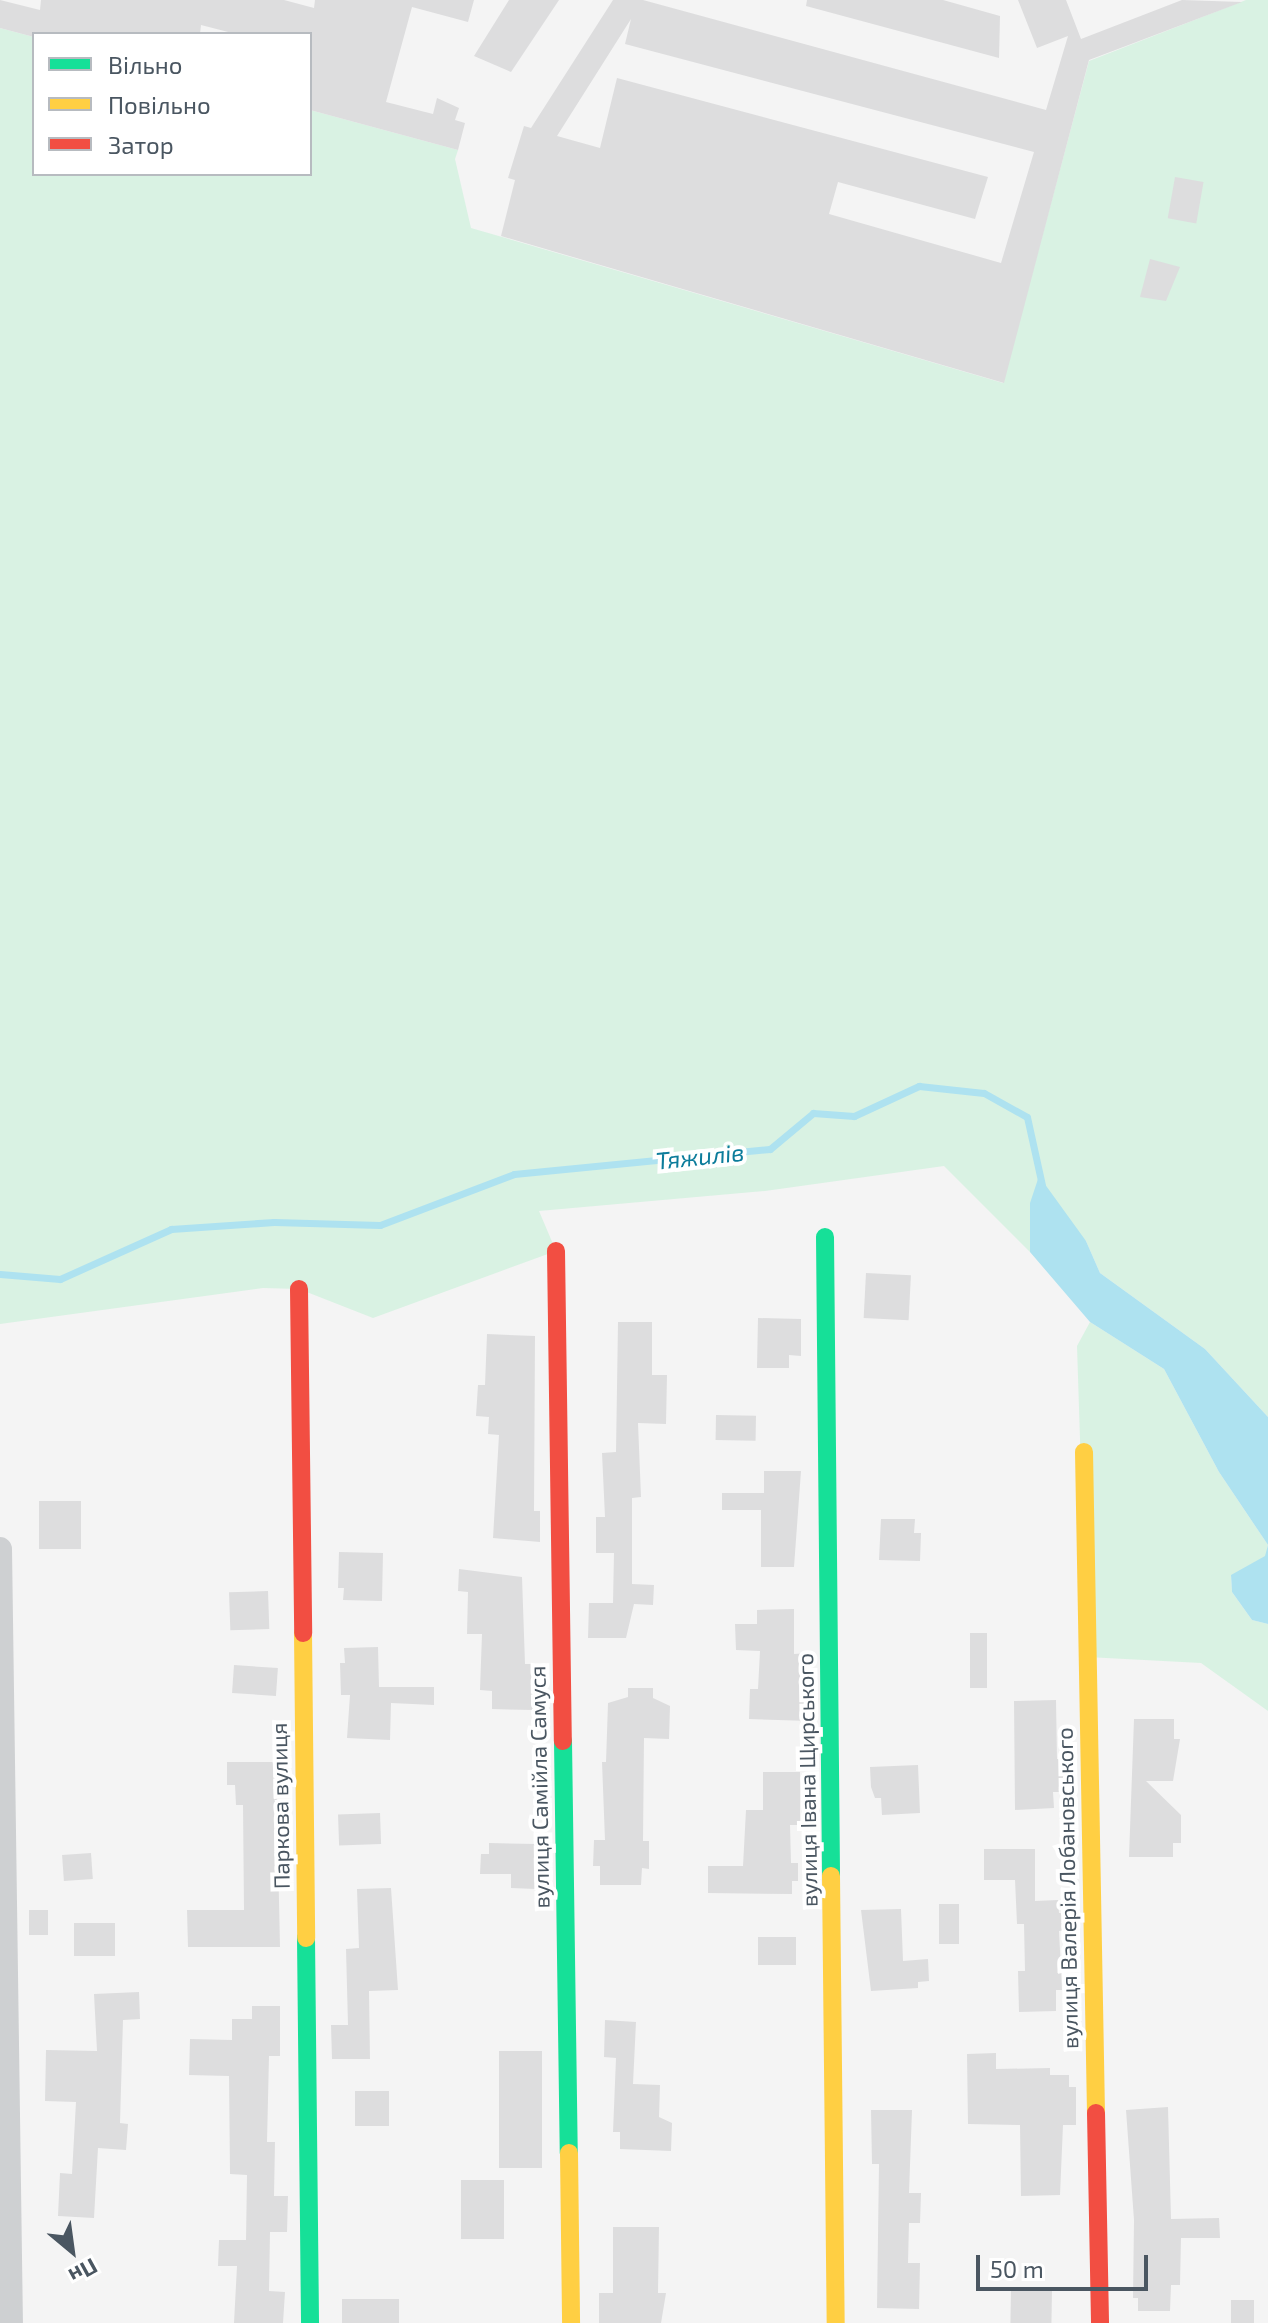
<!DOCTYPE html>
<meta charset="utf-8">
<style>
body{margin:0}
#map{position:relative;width:1268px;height:2323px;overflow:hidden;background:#f4f4f4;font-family:"Exo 2",sans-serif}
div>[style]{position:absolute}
.green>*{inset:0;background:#d9f2e3}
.water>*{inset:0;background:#aee2f0}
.stream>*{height:7px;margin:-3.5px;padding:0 3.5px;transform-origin:3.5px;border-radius:3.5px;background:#aee2f0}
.building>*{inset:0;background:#ddddde;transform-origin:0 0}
.street>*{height:24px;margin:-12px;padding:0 12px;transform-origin:12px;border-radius:12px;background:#ced0d2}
.fast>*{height:18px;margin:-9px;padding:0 9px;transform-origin:9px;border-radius:9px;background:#16e098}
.slow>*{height:18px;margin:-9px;padding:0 9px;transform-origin:9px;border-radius:9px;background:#ffcf43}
.jam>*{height:18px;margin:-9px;padding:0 9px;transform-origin:9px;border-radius:9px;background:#f24e42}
span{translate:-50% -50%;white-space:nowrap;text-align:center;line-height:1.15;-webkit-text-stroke:8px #fff;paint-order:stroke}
.street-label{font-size:22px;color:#4a5661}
.water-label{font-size:24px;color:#0c7c9b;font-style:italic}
.legend{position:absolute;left:32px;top:32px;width:280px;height:144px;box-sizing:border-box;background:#fff;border:2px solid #b7bbc0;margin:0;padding:10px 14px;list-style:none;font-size:24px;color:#4a5661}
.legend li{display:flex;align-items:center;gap:16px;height:40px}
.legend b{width:40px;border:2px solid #b7bbc0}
.north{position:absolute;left:32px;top:2211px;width:80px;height:80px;-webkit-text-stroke:6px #fff;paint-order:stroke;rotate:151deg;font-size:22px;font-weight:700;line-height:32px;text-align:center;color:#4a5661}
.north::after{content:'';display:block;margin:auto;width:28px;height:36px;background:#4a5661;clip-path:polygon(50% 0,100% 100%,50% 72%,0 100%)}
.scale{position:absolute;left:976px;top:2255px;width:172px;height:36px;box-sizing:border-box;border:4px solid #4a5661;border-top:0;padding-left:10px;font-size:24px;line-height:28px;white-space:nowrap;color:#4a5661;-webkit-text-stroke:6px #fff;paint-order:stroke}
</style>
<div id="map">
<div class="green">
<div style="clip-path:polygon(1246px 0,1268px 0,1268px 1417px,1205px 1349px,1100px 1273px,1086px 1241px,1030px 1203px,1030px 1252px,944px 1166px,765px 1191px,539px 1211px,556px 1251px,373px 1318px,299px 1289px,263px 1288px,0 1324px,0 28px,34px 37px,34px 174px,310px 174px,310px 110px,458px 150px,455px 159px,471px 228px,1003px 383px,1089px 61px)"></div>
<div style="clip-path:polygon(1090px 1322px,1164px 1369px,1219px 1472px,1268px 1545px,1266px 1556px,1231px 1576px,1232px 1592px,1252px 1620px,1268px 1624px,1268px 1711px,1201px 1663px,1087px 1657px,1077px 1346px)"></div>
</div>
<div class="water">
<div style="clip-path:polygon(1039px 1176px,1086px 1241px,1100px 1273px,1205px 1349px,1268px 1417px,1268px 1624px,1252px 1620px,1232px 1592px,1231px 1575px,1265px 1556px,1268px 1545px,1219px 1472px,1164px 1369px,1090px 1322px,1030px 1252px,1030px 1203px)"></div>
</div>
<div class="stream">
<div style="left:0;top:1274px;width:60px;rotate:4.8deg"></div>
<div style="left:60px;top:1279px;width:122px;rotate:-24.2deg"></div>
<div style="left:171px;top:1229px;width:103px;rotate:-3.9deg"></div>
<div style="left:274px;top:1222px;width:106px;rotate:1.6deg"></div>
<div style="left:380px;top:1225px;width:143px;rotate:-20.8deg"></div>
<div style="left:514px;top:1174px;width:257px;rotate:-5.6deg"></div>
<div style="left:770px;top:1149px;width:56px;rotate:-39.9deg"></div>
<div style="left:813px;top:1113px;width:41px;rotate:4.2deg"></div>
<div style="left:854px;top:1116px;width:72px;rotate:-24.8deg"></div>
<div style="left:919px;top:1086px;width:65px;rotate:6.1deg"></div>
<div style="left:984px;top:1093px;width:49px;rotate:29.2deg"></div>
<div style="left:1027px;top:1117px;width:70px;rotate:77.6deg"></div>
</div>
<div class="building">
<div style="clip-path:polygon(0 0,40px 10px,41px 0,284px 0,314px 8px,315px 0,474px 0,468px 22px,412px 7px,386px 102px,433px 114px,437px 98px,459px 108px,455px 120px,465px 123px,458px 150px,310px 110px,310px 34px,236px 34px,201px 25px,200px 34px,34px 37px,0 28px)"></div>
<div style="clip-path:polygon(509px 0,559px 0,511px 72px,474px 56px)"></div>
<div style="clip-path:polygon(evenodd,613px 0,643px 0,1046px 110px,1068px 36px,1037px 48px,1018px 0,1066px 0,1081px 39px,1182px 0,1242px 2px,1089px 60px,1004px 383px,501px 236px,515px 180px,508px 178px,524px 126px,531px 128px,613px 0,631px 19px,625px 44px,1034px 152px,1001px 263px,829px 214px,838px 182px,975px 219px,988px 177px,617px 78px,600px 148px,557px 136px,631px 19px)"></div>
<div style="clip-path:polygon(807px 0,943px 0,1000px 16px,999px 58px,806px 6px)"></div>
<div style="left:1175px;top:177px;width:29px;height:42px;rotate:10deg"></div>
<div style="clip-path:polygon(1150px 259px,1180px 267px,1166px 301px,1140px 297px)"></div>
<div style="left:866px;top:1273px;width:45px;height:45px;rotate:3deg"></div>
<div style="clip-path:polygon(758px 1318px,801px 1319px,801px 1356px,789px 1355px,789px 1368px,757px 1368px)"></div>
<div style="clip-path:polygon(618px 1322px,652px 1322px,652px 1375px,667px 1375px,666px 1424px,638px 1423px,641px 1497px,632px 1498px,632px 1584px,654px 1585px,653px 1605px,634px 1604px,626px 1638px,588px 1638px,589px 1603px,613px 1603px,614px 1553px,596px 1553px,596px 1517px,605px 1517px,602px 1453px,616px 1452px)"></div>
<div style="clip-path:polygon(487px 1334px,535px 1336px,534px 1511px,540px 1511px,540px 1542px,493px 1538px,499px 1435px,488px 1434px,489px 1417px,476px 1416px,478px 1385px,485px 1385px)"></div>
<div style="left:716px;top:1415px;width:40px;height:25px;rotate:1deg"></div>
<div style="clip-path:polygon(764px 1471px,801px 1471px,794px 1567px,761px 1567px,761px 1510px,722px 1510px,722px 1493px,764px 1493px)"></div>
<div style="left:39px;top:1501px;width:42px;height:48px"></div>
<div style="clip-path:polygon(881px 1519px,915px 1519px,914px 1533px,921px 1533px,920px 1561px,879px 1560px)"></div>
<div style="clip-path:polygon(339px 1552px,383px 1553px,382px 1601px,343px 1600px,344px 1588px,338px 1588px)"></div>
<div style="clip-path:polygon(459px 1569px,522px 1577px,525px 1664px,533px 1664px,533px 1710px,492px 1709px,492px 1691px,480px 1690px,482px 1634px,467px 1634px,468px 1592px,458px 1591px)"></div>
<div style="left:268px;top:1591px;width:38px;height:39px;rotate:88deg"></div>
<div style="clip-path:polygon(794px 1609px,794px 1654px,809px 1653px,810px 1721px,749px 1719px,750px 1689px,758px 1689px,760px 1651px,736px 1650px,735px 1624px,757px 1624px,757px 1610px)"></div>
<div style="left:987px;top:1633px;width:55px;height:17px;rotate:90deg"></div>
<div style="clip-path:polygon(378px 1647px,379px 1687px,434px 1687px,434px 1705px,391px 1703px,390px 1740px,347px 1738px,350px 1695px,341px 1695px,340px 1663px,345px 1663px,344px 1648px)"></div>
<div style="left:234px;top:1665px;width:44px;height:28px;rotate:4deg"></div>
<div style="clip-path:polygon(628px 1688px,653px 1688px,653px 1698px,670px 1706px,669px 1739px,644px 1738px,643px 1841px,649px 1841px,649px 1869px,642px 1868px,641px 1885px,600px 1885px,600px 1866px,593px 1866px,594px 1840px,605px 1840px,602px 1762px,606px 1762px,608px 1703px,628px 1697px)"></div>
<div style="clip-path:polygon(1056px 1700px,1057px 1759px,1064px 1759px,1065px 1792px,1053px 1792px,1054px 1808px,1015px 1810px,1014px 1701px)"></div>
<div style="clip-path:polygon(1134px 1719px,1174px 1719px,1174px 1739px,1180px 1739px,1173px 1781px,1146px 1781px,1181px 1815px,1181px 1843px,1173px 1843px,1173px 1857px,1129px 1857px)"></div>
<div style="clip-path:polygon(227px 1762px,276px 1762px,280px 1947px,188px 1947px,187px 1910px,244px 1910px,243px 1805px,236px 1805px,235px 1785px,227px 1785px)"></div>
<div style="clip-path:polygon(918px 1765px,920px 1813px,882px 1815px,881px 1798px,875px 1798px,871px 1787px,870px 1767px)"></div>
<div style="clip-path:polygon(763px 1772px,800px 1772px,800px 1825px,790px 1825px,791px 1863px,798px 1863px,798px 1881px,792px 1881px,792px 1894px,708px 1893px,708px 1866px,743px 1866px,746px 1810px,763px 1810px)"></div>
<div style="left:380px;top:1813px;width:31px;height:42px;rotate:88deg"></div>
<div style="clip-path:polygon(489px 1843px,537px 1844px,536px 1889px,511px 1888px,511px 1874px,480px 1874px,481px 1854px,489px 1854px)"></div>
<div style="clip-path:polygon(984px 1849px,1035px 1849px,1035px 1901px,1058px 1900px,1059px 1913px,1066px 1913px,1067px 1930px,1059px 1931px,1062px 1990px,1056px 1990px,1056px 2011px,1019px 2012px,1018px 1971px,1025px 1971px,1024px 1924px,1017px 1924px,1015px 1880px,984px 1880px)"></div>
<div style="left:91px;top:1853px;width:26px;height:29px;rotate:86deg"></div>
<div style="clip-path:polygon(391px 1888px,398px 1990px,369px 1991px,370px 2059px,332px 2059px,331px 2025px,348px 2025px,346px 1949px,359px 1948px,357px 1889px)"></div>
<div style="left:939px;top:1904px;width:20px;height:40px"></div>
<div style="clip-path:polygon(901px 1909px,903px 1961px,928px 1959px,929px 1981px,918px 1982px,918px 1988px,871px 1991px,861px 1910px)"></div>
<div style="left:48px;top:1910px;width:25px;height:19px;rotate:90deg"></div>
<div style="left:74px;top:1923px;width:41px;height:33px"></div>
<div style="left:796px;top:1937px;width:28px;height:38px;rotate:90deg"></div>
<div style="clip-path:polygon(139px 1992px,140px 2019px,123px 2020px,120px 2123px,128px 2124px,126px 2150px,98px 2148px,94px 2218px,58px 2216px,60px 2173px,72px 2174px,76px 2102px,45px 2101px,46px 2050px,97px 2051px,94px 1994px)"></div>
<div style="clip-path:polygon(252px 2006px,280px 2006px,280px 2056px,269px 2056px,267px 2142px,275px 2142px,274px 2196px,288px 2196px,287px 2232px,270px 2232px,269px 2291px,285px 2292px,283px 2323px,234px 2323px,237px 2266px,218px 2266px,219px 2240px,246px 2240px,247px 2175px,230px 2174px,229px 2076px,189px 2075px,190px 2039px,232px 2040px,232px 2019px,252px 2019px)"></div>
<div style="clip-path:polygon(605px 2020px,636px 2022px,633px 2084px,660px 2085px,659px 2117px,672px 2123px,671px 2151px,620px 2149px,620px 2132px,613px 2132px,616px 2058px,604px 2057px)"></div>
<div style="left:542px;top:2051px;width:117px;height:43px;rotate:90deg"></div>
<div style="clip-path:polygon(996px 2053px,996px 2069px,1050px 2068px,1050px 2075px,1069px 2075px,1069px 2087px,1076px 2087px,1076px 2125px,1063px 2125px,1060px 2195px,1021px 2196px,1020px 2125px,968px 2124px,967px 2054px)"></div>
<div style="left:355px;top:2091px;width:34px;height:35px"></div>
<div style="clip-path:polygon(1168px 2107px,1171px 2219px,1219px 2218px,1220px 2238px,1181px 2238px,1180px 2285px,1171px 2285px,1170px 2311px,1138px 2311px,1138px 2298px,1133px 2298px,1134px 2220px,1126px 2110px)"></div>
<div style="clip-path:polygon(871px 2110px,912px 2110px,909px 2193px,921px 2193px,920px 2223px,909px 2223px,908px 2263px,920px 2263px,919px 2309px,877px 2308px,879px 2164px,872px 2164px)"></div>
<div style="left:461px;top:2180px;width:43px;height:59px"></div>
<div style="clip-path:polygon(613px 2227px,659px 2227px,658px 2293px,666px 2293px,661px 2323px,599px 2323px,599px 2293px,613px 2293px)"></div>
<div style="left:1011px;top:2290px;width:41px;height:33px;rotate:1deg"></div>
<div style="left:342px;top:2299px;width:57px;height:24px"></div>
<div style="left:1231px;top:2300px;width:23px;height:23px"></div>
</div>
<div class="street">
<div style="left:0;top:1549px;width:774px;rotate:89.19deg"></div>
</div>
<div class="fast">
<div style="left:825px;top:1237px;width:639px;rotate:89.46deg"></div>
<div style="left:563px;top:1741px;width:412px;rotate:89.2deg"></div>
<div style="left:306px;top:1938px;width:385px;rotate:89.4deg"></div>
</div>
<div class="slow">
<div style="left:1084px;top:1452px;width:661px;rotate:88.96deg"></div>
<div style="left:303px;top:1633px;width:305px;rotate:89.4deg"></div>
<div style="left:831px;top:1876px;width:447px;rotate:89.4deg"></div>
<div style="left:569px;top:2153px;width:170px;rotate:89.3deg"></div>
</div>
<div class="jam">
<div style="left:556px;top:1251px;width:490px;rotate:89.2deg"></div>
<div style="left:299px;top:1289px;width:344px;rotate:89.3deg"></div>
<div style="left:1096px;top:2113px;width:210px;rotate:88.9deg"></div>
</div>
<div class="street-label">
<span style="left:807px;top:1780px;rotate:-91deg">вулиця Івана Щирського</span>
<span style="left:539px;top:1787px;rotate:-91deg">вулиця Самійла Самуся</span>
<span style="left:280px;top:1806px;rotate:-91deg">Паркова вулиця</span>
<span style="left:1067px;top:1888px;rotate:-91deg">вулиця Валерія Лобановського</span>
</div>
<div class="water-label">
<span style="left:700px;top:1156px;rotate:-6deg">Тяжилів</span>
</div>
<ul class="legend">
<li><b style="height:10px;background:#16e098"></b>Вільно</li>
<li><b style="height:10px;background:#ffcf43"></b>Повільно</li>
<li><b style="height:10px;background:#f24e42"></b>Затор</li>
</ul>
<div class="north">Пн</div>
<div class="scale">50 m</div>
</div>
